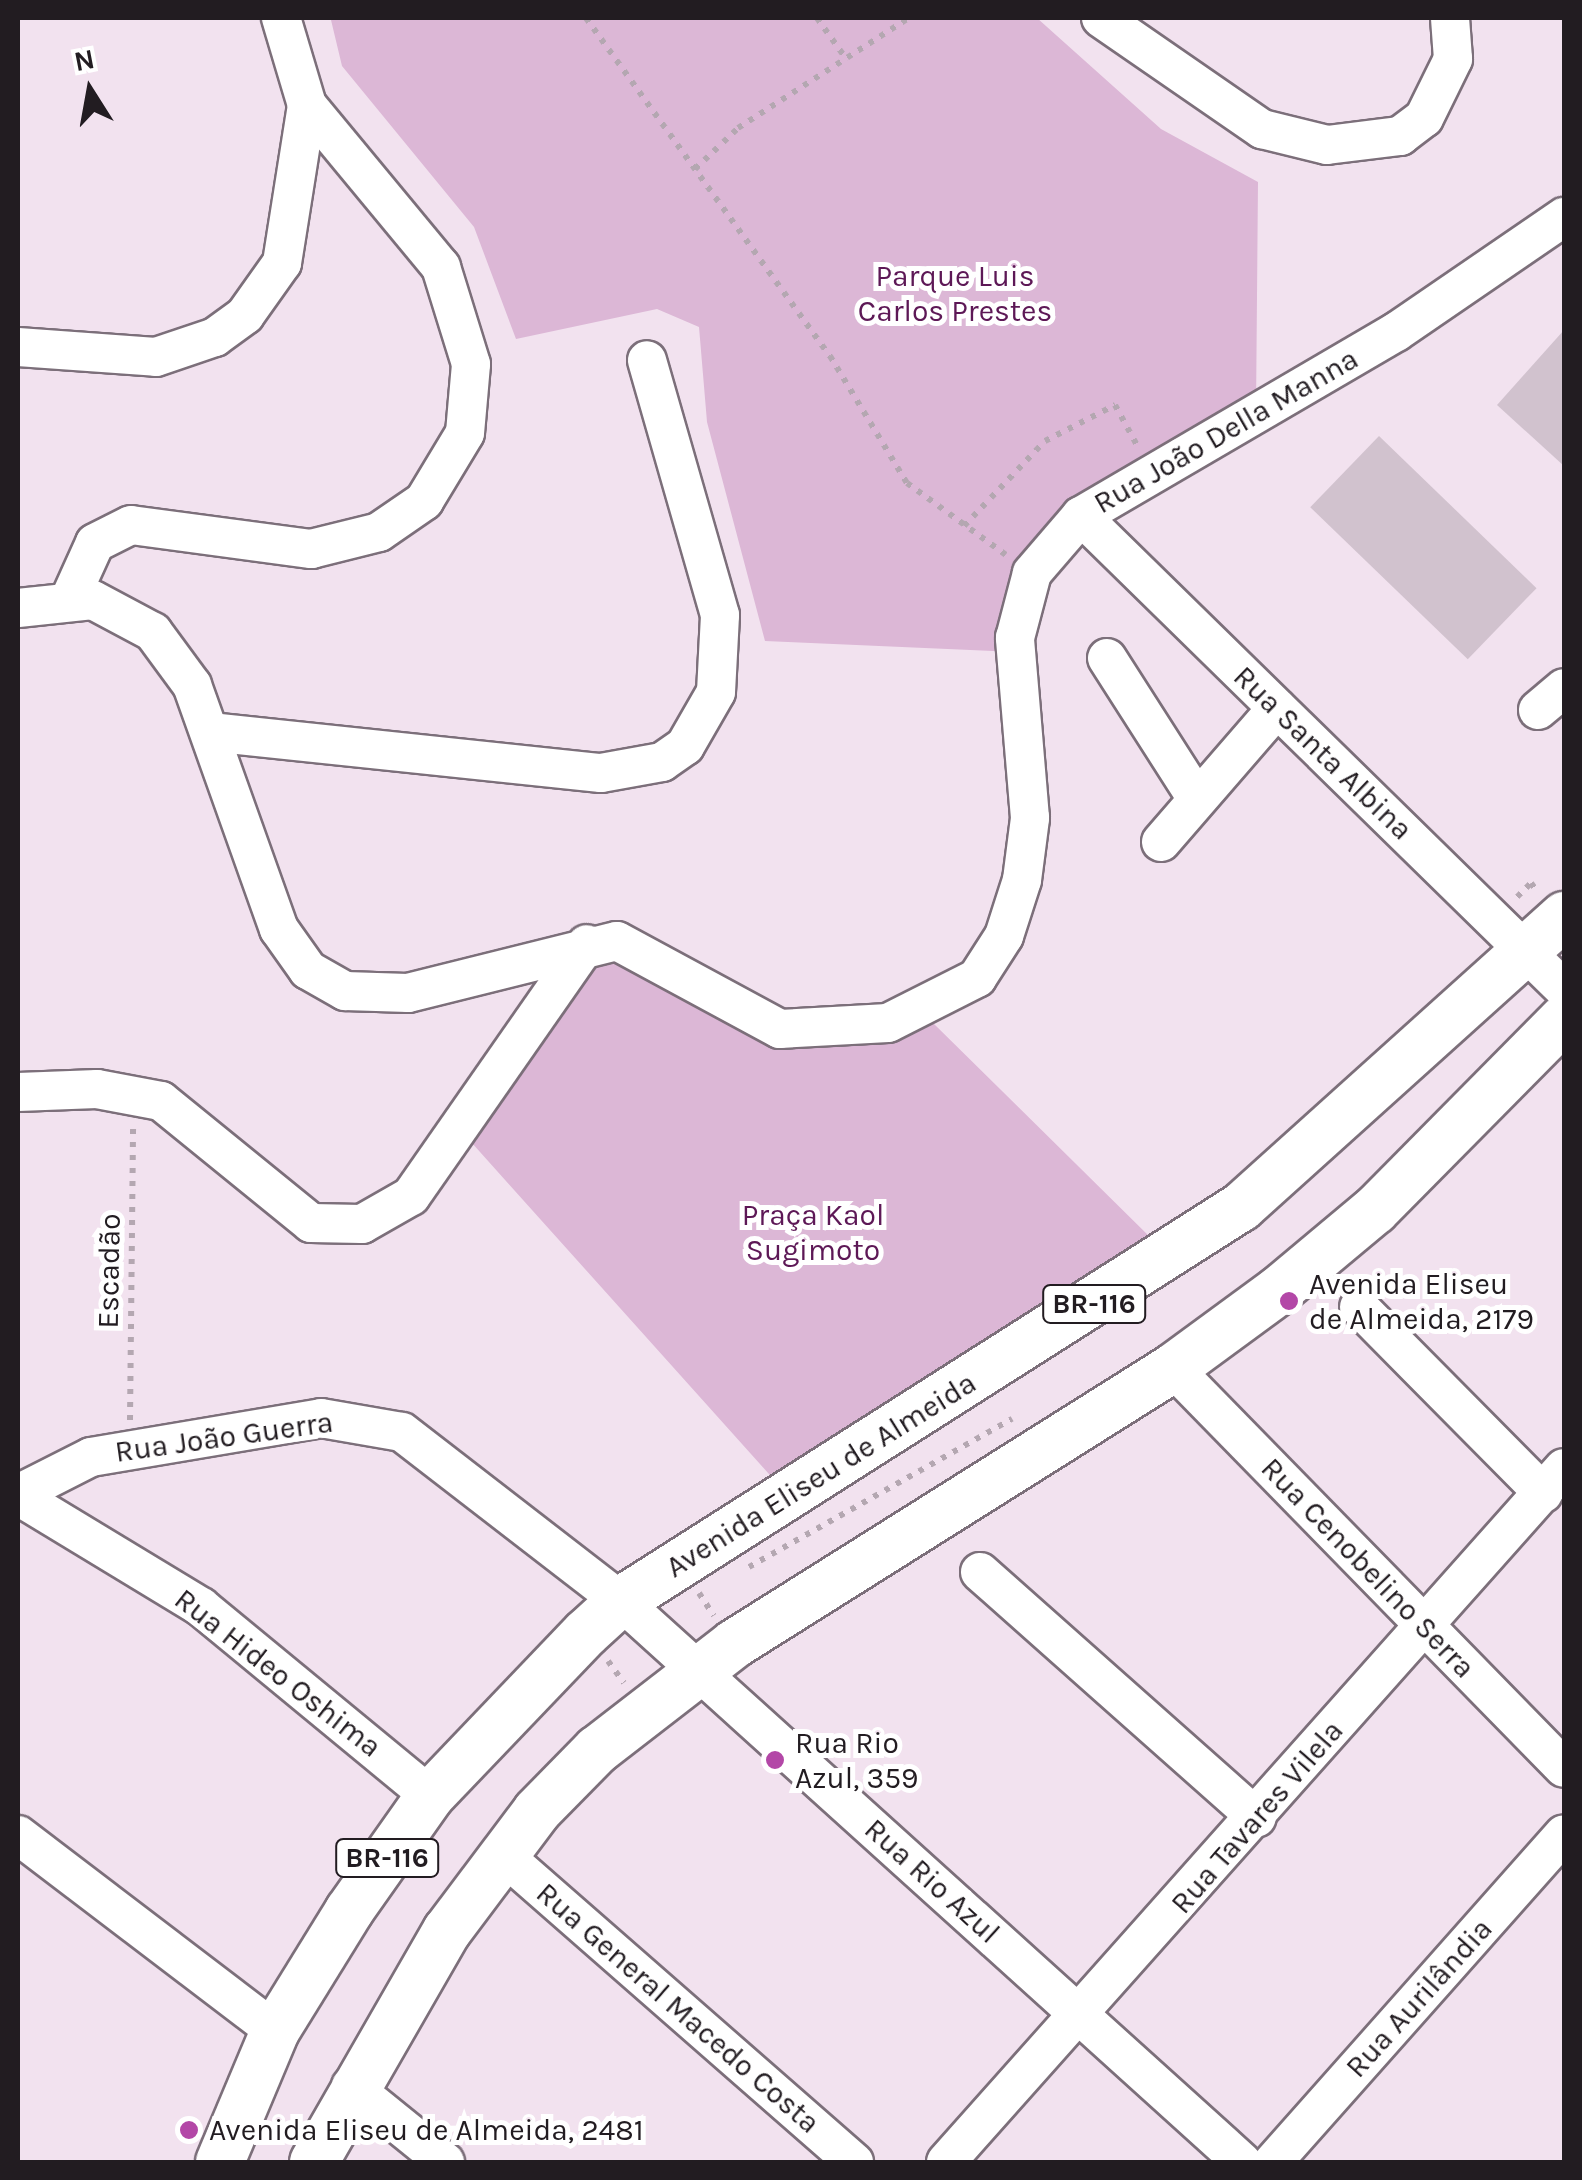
<!DOCTYPE html>
<meta charset="utf-8">
<style>
body{margin:0}
#map{position:relative;width:1582px;height:2180px;overflow:hidden;background:#f2e2ef;font-family:Karla,sans-serif}
div>[style]{position:absolute}
.green>*{inset:0;background:#dcb7d6}
.building>*{inset:0;background:#d1c2ce;transform-origin:0 0}
.path>*{height:6px;margin-top:-3px;transform-origin:0;background:repeating-linear-gradient(90deg,#b4a7b1 0 5px,transparent 0 13px)}
.roads{filter:drop-shadow(2px 0 #7c6f7a) drop-shadow(-2px 0 #7c6f7a) drop-shadow(0 2px #7c6f7a) drop-shadow(0 -2px #7c6f7a)}
.minor>*{height:38px;margin:-19px;padding:0 19px;transform-origin:19px;border-radius:19px;background:#fff}
.major>*{height:48px;margin:-24px;padding:0 24px;transform-origin:24px;border-radius:24px;background:#fff}
.dots>*{width:28px;height:28px;translate:-50% -50%;box-sizing:border-box;border:5px solid #fff;border-radius:50%}
span{translate:-50% -50%;white-space:nowrap;text-align:center;line-height:1.15;-webkit-text-stroke:10px #fff;paint-order:stroke}
.shield-label span{padding:2px 8px;background:#fff;border:2px solid;border-radius:8px;-webkit-text-stroke-width:0}
.shield-label{font-size:28px;color:#221c21;font-weight:700}
.park-label{font-size:30px;color:#5d1856}
.street-label{font-size:30px;color:#221c21}
.poi-label{font-size:30px;color:#221c21}
.left{translate:0 -50%;text-align:left}
.frame{position:absolute;inset:0;border:20px solid #221c21;pointer-events:none}
.north{position:absolute;left:40px;top:40px;width:100px;height:100px;-webkit-text-stroke:8px #fff;paint-order:stroke;rotate:349deg;font-size:28px;font-weight:700;line-height:40px;text-align:center;color:#221c21}
.north::after{content:'';display:block;margin:auto;width:35px;height:45px;background:#221c21;clip-path:polygon(50% 0,100% 100%,50% 72%,0 100%)}
</style>
<div id="map">
<div class="green">
<div style="clip-path:polygon(1037px 18px,1161px 129px,1258px 182px,1256px 411px,1073px 525px,1016px 652px,765px 641px,707px 422px,699px 327px,657px 309px,516px 339px,474px 227px,342px 66px,331px 20px)"></div>
<div style="clip-path:polygon(588px 952px,639px 961px,793px 1042px,931px 1021px,1155px 1242px,777px 1483px,463px 1133px)"></div>
</div>
<div class="building">
<div style="clip-path:polygon(1564px 330px,1564px 466px,1497px 405px)"></div>
<div style="left:1379px;top:436px;width:219px;height:99px;rotate:44deg"></div>
</div>
<div class="path">
<div style="left:586px;top:18px;width:417px;rotate:54.2deg"></div>
<div style="left:830px;top:356px;width:149px;rotate:58.8deg"></div>
<div style="left:907px;top:483px;width:122px;rotate:36deg"></div>
<div style="left:817px;top:18px;width:52px;rotate:54.5deg"></div>
<div style="left:695px;top:169px;width:59px;rotate:-43.6deg"></div>
<div style="left:738px;top:128px;width:203px;rotate:-32.8deg"></div>
<div style="left:964px;top:526px;width:117px;rotate:-46.4deg"></div>
<div style="left:1045px;top:441px;width:79px;rotate:-27.2deg"></div>
<div style="left:1115px;top:405px;width:48px;rotate:61.3deg"></div>
<div style="left:1517px;top:897px;width:20px;rotate:-45deg"></div>
<div style="left:1531px;top:883px;width:9px;rotate:54deg"></div>
<div style="left:130px;top:1420px;width:292px;rotate:-89.4deg"></div>
<div style="left:749px;top:1567px;width:302px;rotate:-29.4deg"></div>
<div style="left:699px;top:1593px;width:27px;rotate:57deg"></div>
<div style="left:608px;top:1661px;width:27px;rotate:54deg"></div>
</div>
<div class="roads">
<div class="minor">
<div style="left:1101px;top:18px;width:196px;rotate:34.6deg"></div>
<div style="left:1262px;top:129px;width:67px;rotate:13.8deg"></div>
<div style="left:1327px;top:145px;width:74px;rotate:-7deg"></div>
<div style="left:1400px;top:136px;width:30px;rotate:-37deg"></div>
<div style="left:1424px;top:118px;width:66px;rotate:-63.8deg"></div>
<div style="left:1453px;top:59px;width:41px;rotate:-94.2deg"></div>
<div style="left:18px;top:347px;width:138px;rotate:4.1deg"></div>
<div style="left:156px;top:357px;width:62px;rotate:-18.7deg"></div>
<div style="left:215px;top:337px;width:37px;rotate:-36deg"></div>
<div style="left:245px;top:315px;width:64px;rotate:-54.6deg"></div>
<div style="left:282px;top:263px;width:160px;rotate:-81deg"></div>
<div style="left:1081px;top:516px;width:676px;rotate:44.4deg"></div>
<div style="left:71px;top:596px;width:58px;rotate:-65.6deg"></div>
<div style="left:95px;top:543px;width:40px;rotate:-26.6deg"></div>
<div style="left:131px;top:525px;width:182px;rotate:7.6deg"></div>
<div style="left:311px;top:549px;width:70px;rotate:-14deg"></div>
<div style="left:379px;top:532px;width:55px;rotate:-34.6deg"></div>
<div style="left:424px;top:501px;width:79px;rotate:-58.9deg"></div>
<div style="left:465px;top:433px;width:69px;rotate:-85deg"></div>
<div style="left:471px;top:364px;width:102px;rotate:-107.2deg"></div>
<div style="left:441px;top:267px;width:210px;rotate:-129.6deg"></div>
<div style="left:307px;top:105px;width:91px;rotate:-106.6deg"></div>
<div style="left:18px;top:608px;width:75px;rotate:-6.1deg"></div>
<div style="left:93px;top:600px;width:68px;rotate:28.1deg"></div>
<div style="left:153px;top:632px;width:66px;rotate:53.7deg"></div>
<div style="left:192px;top:685px;width:259px;rotate:70.4deg"></div>
<div style="left:279px;top:929px;width:50px;rotate:54.7deg"></div>
<div style="left:308px;top:970px;width:43px;rotate:29.6deg"></div>
<div style="left:345px;top:991px;width:63px;rotate:1.8deg"></div>
<div style="left:408px;top:993px;width:215px;rotate:-14deg"></div>
<div style="left:617px;top:941px;width:185px;rotate:28.4deg"></div>
<div style="left:780px;top:1029px;width:108px;rotate:-3.2deg"></div>
<div style="left:888px;top:1023px;width:100px;rotate:-26.8deg"></div>
<div style="left:977px;top:978px;width:50px;rotate:-57.3deg"></div>
<div style="left:1004px;top:936px;width:59px;rotate:-72.2deg"></div>
<div style="left:1022px;top:880px;width:63px;rotate:-82.6deg"></div>
<div style="left:1030px;top:818px;width:181px;rotate:-94.8deg"></div>
<div style="left:1015px;top:638px;width:67px;rotate:-75.3deg"></div>
<div style="left:1032px;top:573px;width:75px;rotate:-49.3deg"></div>
<div style="left:1081px;top:516px;width:365px;rotate:-30.3deg"></div>
<div style="left:1396px;top:332px;width:204px;rotate:-34.4deg"></div>
<div style="left:1107px;top:658px;width:167px;rotate:57.4deg"></div>
<div style="left:1538px;top:710px;width:34px;rotate:-40deg"></div>
<div style="left:210px;top:732px;width:393px;rotate:6deg"></div>
<div style="left:601px;top:773px;width:62px;rotate:-10.2deg"></div>
<div style="left:662px;top:762px;width:28px;rotate:-35deg"></div>
<div style="left:685px;top:746px;width:62px;rotate:-60.1deg"></div>
<div style="left:716px;top:692px;width:77px;rotate:-87deg"></div>
<div style="left:720px;top:615px;width:265px;rotate:-106deg"></div>
<div style="left:1161px;top:842px;width:177px;rotate:-49.1deg"></div>
<div style="left:18px;top:1092px;width:79px;rotate:-2.2deg"></div>
<div style="left:97px;top:1089px;width:65px;rotate:10.6deg"></div>
<div style="left:161px;top:1101px;width:193px;rotate:39.1deg"></div>
<div style="left:311px;top:1223px;width:51px;rotate:1.1deg"></div>
<div style="left:362px;top:1224px;width:56px;rotate:-29.7deg"></div>
<div style="left:411px;top:1196px;width:307px;rotate:-55.1deg"></div>
<div style="left:1359px;top:1307px;width:262px;rotate:45.3deg"></div>
<div style="left:1173px;top:1368px;width:559px;rotate:45.65deg"></div>
<div style="left:18px;top:1494px;width:82px;rotate:-26.9deg"></div>
<div style="left:91px;top:1457px;width:233px;rotate:-9.6deg"></div>
<div style="left:321px;top:1418px;width:82px;rotate:9.8deg"></div>
<div style="left:402px;top:1432px;width:277px;rotate:37.7deg"></div>
<div style="left:621px;top:1601px;width:837px;rotate:42.09deg"></div>
<div style="left:18px;top:1496px;width:214px;rotate:31.2deg"></div>
<div style="left:201px;top:1607px;width:297px;rotate:39.5deg"></div>
<div style="left:980px;top:1572px;width:370px;rotate:41.6deg"></div>
<div style="left:18px;top:1835px;width:323px;rotate:37.3deg"></div>
<div style="left:502px;top:1854px;width:468px;rotate:41.2deg"></div>
<div style="left:351px;top:2086px;width:121px;rotate:39deg"></div>
<div style="left:946px;top:2162px;width:929px;rotate:-48.32deg"></div>
<div style="left:1273px;top:2162px;width:438px;rotate:-48.4deg"></div>
</div>
<div class="major">
<div style="left:220px;top:2162px;width:142px;rotate:-67.2deg"></div>
<div style="left:275px;top:2031px;width:141px;rotate:-58.3deg"></div>
<div style="left:349px;top:1911px;width:141px;rotate:-54.8deg"></div>
<div style="left:430px;top:1796px;width:226px;rotate:-46.3deg"></div>
<div style="left:586px;top:1633px;width:47px;rotate:-42.4deg"></div>
<div style="left:621px;top:1601px;width:735px;rotate:-32.44deg"></div>
<div style="left:1241px;top:1207px;width:435px;rotate:-42deg"></div>
<div style="left:314px;top:2162px;width:267px;rotate:-60.1deg"></div>
<div style="left:447px;top:1931px;width:150px;rotate:-53.1deg"></div>
<div style="left:537px;top:1811px;width:86px;rotate:-45.5deg"></div>
<div style="left:597px;top:1750px;width:173px;rotate:-37.7deg"></div>
<div style="left:734px;top:1644px;width:519px;rotate:-32.16deg"></div>
<div style="left:1173px;top:1368px;width:130px;rotate:-36.3deg"></div>
<div style="left:1278px;top:1291px;width:126px;rotate:-39.9deg"></div>
<div style="left:1375px;top:1210px;width:269px;rotate:-45.3deg"></div>
</div>
</div>
<div class="dots">
<div style="left:1289px;top:1301px;background:#b347a7"></div>
<div style="left:775px;top:1760px;background:#b347a7"></div>
<div style="left:189px;top:2130px;background:#b347a7"></div>
</div>
<div class="shield-label">
<span style="left:1094px;top:1304px">BR-116</span>
<span style="left:387px;top:1858px">BR-116</span>
</div>
<div class="park-label">
<span style="left:955px;top:293px">Parque Luis<br>Carlos Prestes</span>
<span style="left:813px;top:1232px">Praça Kaol<br>Sugimoto</span>
</div>
<div class="street-label">
<span style="left:1226px;top:431px;rotate:-30deg">Rua João Della Manna</span>
<span style="left:1323px;top:753px;rotate:44deg">Rua Santa Albina</span>
<span style="left:109px;top:1271px;rotate:-89deg">Escadão</span>
<span style="left:224px;top:1437px;rotate:-8deg">Rua João Guerra</span>
<span style="left:821px;top:1475px;rotate:-32deg">Avenida Eliseu de Almeida</span>
<span style="left:1368px;top:1568px;rotate:46deg">Rua Cenobelino Serra</span>
<span style="left:278px;top:1673px;rotate:38deg">Rua Hideo Oshima</span>
<span style="left:1257px;top:1817px;rotate:-49deg">Rua Tavares Vilela</span>
<span style="left:932px;top:1881px;rotate:42deg">Rua Rio Azul</span>
<span style="left:1419px;top:1998px;rotate:-48deg">Rua Aurilândia</span>
<span style="left:678px;top:2008px;rotate:41deg">Rua General Macedo Costa</span>
</div>
<div class="poi-label">
<span class="left" style="left:1309px;top:1301px">Avenida Eliseu<br>de Almeida, 2179</span>
<span class="left" style="left:795px;top:1760px">Rua Rio<br>Azul, 359</span>
<span class="left" style="left:209px;top:2130px">Avenida Eliseu de Almeida, 2481</span>
</div>
<div class="frame"></div>
<div class="north">N</div>
</div>
